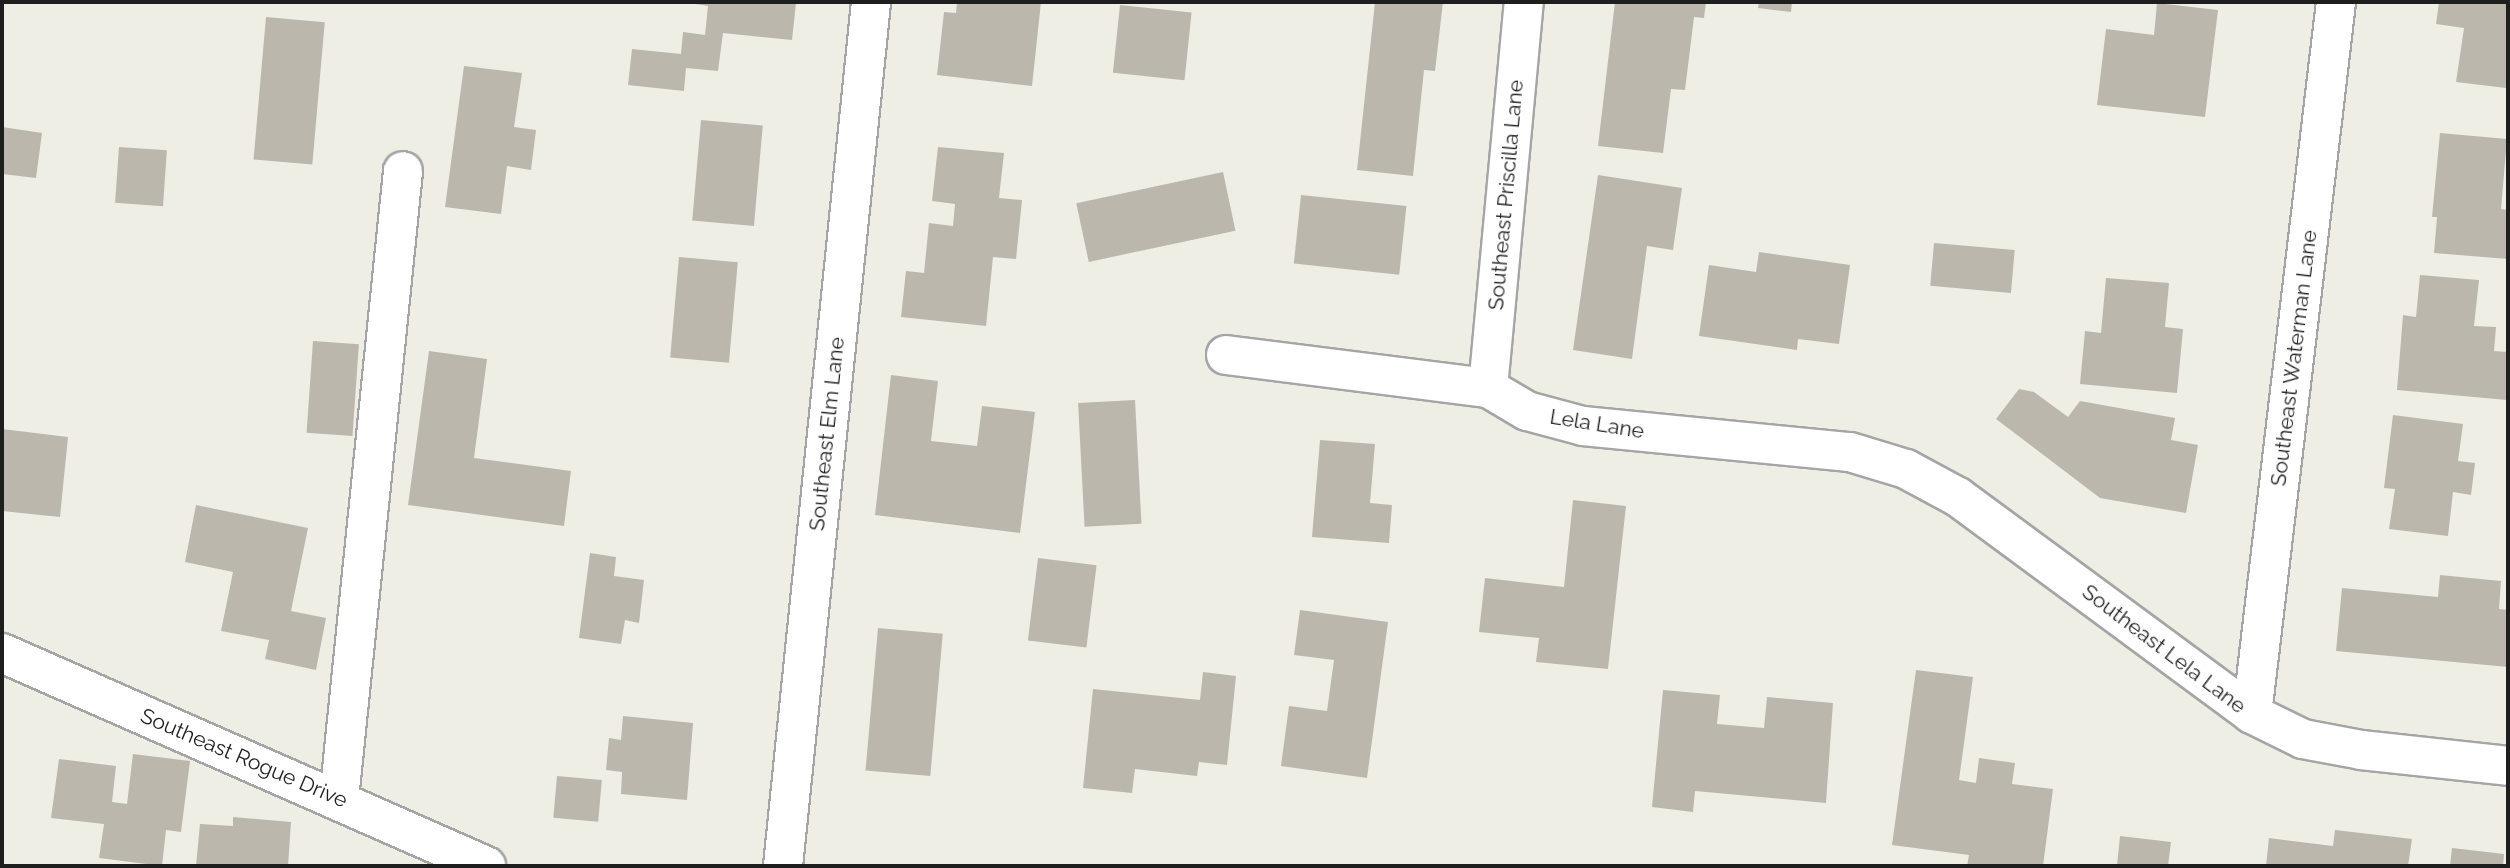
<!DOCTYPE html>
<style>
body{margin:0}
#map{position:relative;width:2510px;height:868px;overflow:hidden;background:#efeee4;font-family:Raleway,sans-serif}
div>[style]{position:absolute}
.building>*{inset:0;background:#bcb7ad;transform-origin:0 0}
.roads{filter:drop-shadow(2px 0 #a5a5a5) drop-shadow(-2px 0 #a5a5a5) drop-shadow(0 2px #a5a5a5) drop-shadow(0 -2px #a5a5a5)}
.minor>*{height:38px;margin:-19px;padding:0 19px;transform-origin:19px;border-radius:19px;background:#fff}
span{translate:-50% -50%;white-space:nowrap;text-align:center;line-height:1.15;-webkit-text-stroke:5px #fff;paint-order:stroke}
.street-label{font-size:21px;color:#1e1e1e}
.frame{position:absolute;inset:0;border:4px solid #1e1e1e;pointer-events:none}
</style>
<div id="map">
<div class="building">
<div style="clip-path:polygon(683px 2px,796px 3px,792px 40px,723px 33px,718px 71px,686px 68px,684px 91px,628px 85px,632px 49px,681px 54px,683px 32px,705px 35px,708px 6px)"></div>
<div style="clip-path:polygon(957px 2px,1041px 2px,1032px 86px,937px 75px,944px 12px,956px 13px)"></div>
<div style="clip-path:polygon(1375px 2px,1443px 2px,1435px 71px,1424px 70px,1413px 176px,1357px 170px)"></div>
<div style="clip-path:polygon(1615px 2px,1706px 2px,1704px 18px,1694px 17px,1685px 90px,1671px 89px,1663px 153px,1598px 146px)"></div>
<div style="clip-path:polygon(1759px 2px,1792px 2px,1791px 12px,1758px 8px)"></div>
<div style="clip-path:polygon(2439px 2px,2508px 2px,2506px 88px,2456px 82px,2464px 28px,2436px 24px)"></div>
<div style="clip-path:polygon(2157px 3px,2218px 10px,2205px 117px,2097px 105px,2106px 29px,2154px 35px)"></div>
<div style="left:1120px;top:5px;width:72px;height:68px;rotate:6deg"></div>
<div style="left:266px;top:17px;width:59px;height:143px;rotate:5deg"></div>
<div style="clip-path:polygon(464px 66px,522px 73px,514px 127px,536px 130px,531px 170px,507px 166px,501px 214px,445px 207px)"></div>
<div style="left:701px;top:120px;width:62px;height:101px;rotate:5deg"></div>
<div style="clip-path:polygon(2px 127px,42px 133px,36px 178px,2px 174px)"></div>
<div style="clip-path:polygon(2440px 133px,2507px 139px,2501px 209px,2508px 210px,2508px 259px,2434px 253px,2437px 217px,2432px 217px)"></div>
<div style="left:119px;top:147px;width:48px;height:56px;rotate:4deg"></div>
<div style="clip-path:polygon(938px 147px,1004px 153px,999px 198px,1022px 200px,1016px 259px,993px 257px,986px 326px,901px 317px,906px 271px,924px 273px,929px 223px,953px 226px,955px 204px,932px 201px)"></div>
<div style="left:1223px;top:172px;width:60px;height:150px;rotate:78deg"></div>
<div style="clip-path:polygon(1598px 175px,1682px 188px,1673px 250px,1647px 246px,1632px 359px,1573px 350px)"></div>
<div style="left:1301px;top:195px;width:106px;height:69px;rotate:6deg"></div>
<div style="left:1934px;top:243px;width:81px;height:43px;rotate:5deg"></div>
<div style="clip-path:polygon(1759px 252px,1850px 265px,1839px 344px,1798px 339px,1797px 350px,1699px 336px,1709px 265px,1756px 272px)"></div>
<div style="left:679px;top:257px;width:59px;height:101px;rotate:5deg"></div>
<div style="clip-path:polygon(2420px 275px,2479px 280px,2474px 326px,2496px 327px,2494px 351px,2508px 352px,2507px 400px,2397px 390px,2403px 315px,2416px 317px)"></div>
<div style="clip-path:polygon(2106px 278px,2169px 283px,2165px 327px,2183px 329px,2177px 393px,2080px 384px,2085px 331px,2101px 333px)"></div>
<div style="left:313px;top:341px;width:46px;height:92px;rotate:4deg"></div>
<div style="clip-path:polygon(429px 351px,487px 359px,474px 458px,571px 471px,564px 526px,408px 505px)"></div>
<div style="clip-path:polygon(891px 375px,938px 381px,931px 441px,977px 446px,982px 406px,1035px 412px,1020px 533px,875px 515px)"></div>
<div style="clip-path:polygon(2019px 389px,2034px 392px,2068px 417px,2080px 401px,2175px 418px,2171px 440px,2198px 445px,2186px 513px,2100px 498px,1996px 419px)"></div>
<div style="left:1135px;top:400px;width:124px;height:57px;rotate:87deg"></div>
<div style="clip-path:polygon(2393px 415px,2463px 424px,2458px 461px,2475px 463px,2471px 495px,2453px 492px,2448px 536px,2389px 529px,2395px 489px,2384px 488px)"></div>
<div style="clip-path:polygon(2px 429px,68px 437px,60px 517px,2px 511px)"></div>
<div style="clip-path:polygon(1320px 440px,1375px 444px,1370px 503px,1392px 505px,1389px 543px,1312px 537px)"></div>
<div style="clip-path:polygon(1573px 500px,1626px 506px,1608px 669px,1536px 662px,1539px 638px,1479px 632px,1485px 578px,1564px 587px)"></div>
<div style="clip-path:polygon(196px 505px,308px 528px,291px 611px,326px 618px,316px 670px,265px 659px,269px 640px,221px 631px,233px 572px,185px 562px)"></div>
<div style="clip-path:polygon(590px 553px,616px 557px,614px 576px,644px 580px,639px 623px,625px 620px,621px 644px,579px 638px)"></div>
<div style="left:1038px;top:558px;width:59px;height:83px;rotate:7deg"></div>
<div style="clip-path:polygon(2440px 575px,2501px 581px,2499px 609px,2508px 610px,2508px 667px,2336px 651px,2342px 588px,2438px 597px)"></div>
<div style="clip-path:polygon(1300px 610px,1388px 622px,1367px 778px,1281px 766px,1289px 706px,1327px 711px,1334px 660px,1294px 655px)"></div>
<div style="left:878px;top:628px;width:65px;height:143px;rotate:5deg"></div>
<div style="clip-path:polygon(1916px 670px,1973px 677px,1959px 780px,1976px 783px,1979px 758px,2015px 763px,2012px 784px,2053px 789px,2043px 866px,1967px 866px,1969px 855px,1892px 845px)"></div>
<div style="clip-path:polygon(1203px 672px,1236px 676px,1227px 765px,1199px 762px,1197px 776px,1135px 769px,1132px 793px,1083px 788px,1093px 689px,1200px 700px)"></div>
<div style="clip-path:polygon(1663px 690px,1720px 695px,1717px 724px,1764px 728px,1767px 697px,1833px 703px,1826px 803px,1695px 791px,1693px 812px,1652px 807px)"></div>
<div style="clip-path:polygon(623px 716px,693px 723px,687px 800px,621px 794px,622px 772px,606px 770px,609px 738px,621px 740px)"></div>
<div style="clip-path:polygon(133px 754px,190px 761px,181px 832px,166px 830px,162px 866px,99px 858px,104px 824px,51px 818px,59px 759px,116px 766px,112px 802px,127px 804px)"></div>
<div style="left:557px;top:776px;width:45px;height:42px;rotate:5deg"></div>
<div style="clip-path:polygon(233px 817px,291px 822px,288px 866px,196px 866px,200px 824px,233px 826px)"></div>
<div style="clip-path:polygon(2335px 830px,2412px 839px,2408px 866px,2266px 866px,2269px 838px,2333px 846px)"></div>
<div style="clip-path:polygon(2120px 836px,2171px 842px,2168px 866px,2117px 866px)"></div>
<div style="clip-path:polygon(2452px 848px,2504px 854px,2503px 866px,2450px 866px)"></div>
</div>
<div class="roads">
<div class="minor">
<div style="left:1226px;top:355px;width:264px;rotate:7.2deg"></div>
<div style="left:1488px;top:388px;width:45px;rotate:30.5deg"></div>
<div style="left:1527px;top:411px;width:58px;rotate:15deg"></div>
<div style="left:1583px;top:426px;width:268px;rotate:5.6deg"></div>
<div style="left:1850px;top:452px;width:59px;rotate:16.9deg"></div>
<div style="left:1906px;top:469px;width:59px;rotate:28.3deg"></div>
<div style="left:1958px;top:497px;width:365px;rotate:36.4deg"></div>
<div style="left:2252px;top:714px;width:57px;rotate:26.1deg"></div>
<div style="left:2303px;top:739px;width:59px;rotate:10.7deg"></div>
<div style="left:2361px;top:750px;width:148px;rotate:6.2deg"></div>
<div style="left:1488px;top:388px;width:388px;rotate:-84.7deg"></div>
<div style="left:2px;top:653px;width:529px;rotate:23.75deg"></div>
<div style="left:2252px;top:714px;width:717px;rotate:-83.27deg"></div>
<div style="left:339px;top:799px;width:631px;rotate:-84.18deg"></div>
<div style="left:783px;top:866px;width:868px;rotate:-84.18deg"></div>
</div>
</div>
<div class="street-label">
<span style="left:1506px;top:195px;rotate:-85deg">Southeast Priscilla Lane</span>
<span style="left:2294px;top:358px;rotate:-83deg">Southeast Waterman Lane</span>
<span style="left:1597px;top:424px;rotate:9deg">Lela Lane</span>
<span style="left:827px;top:434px;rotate:-84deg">Southeast Elm Lane</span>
<span style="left:2164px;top:649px;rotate:37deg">Southeast Lela Lane</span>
<span style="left:244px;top:758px;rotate:23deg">Southeast Rogue Drive</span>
</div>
<div class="frame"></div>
</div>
